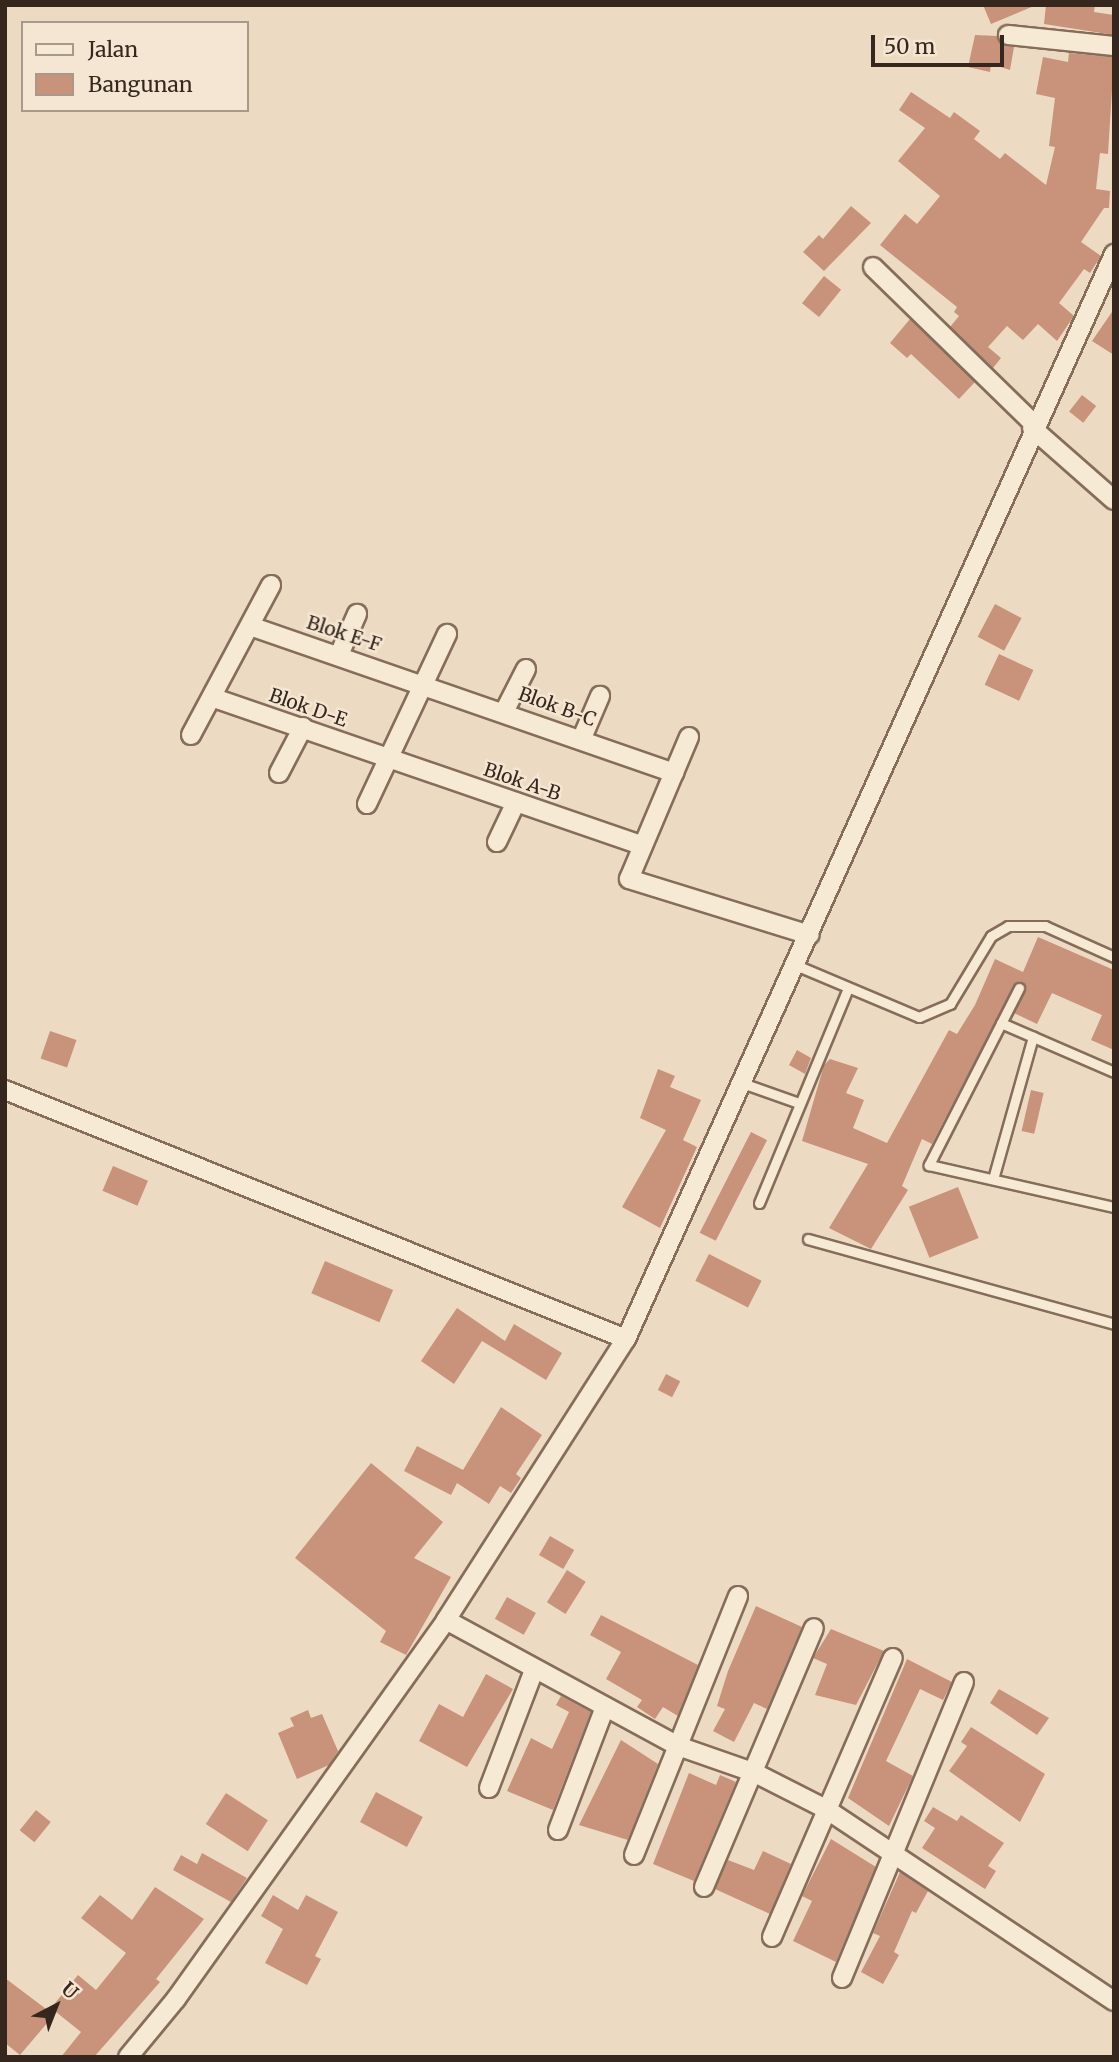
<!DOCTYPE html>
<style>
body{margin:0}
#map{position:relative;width:1119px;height:2062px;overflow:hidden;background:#ecdbc2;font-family:Merriweather,serif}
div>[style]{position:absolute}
.building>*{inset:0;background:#c9927a;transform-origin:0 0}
.roads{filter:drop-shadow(2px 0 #866d5a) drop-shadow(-2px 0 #866d5a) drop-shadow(0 2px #866d5a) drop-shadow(0 -2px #866d5a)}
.lane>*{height:9px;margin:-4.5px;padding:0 4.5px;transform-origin:4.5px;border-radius:4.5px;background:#f7ead5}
.street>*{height:18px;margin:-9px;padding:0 9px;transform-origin:9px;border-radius:9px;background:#f7ead5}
span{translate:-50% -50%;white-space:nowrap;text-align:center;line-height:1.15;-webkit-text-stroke:5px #f4e6d2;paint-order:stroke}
.street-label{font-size:19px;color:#36271e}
.frame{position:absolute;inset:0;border:7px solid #36271e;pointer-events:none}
.legend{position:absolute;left:21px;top:21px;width:228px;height:91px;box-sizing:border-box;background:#f4e6d2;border:2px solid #a89a8a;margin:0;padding:9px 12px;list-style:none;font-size:21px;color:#36271e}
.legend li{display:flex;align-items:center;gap:14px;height:35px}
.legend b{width:35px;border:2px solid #a89a8a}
.north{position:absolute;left:21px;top:1971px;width:70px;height:70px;-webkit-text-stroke:5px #f4e6d2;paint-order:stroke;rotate:42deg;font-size:19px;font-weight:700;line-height:28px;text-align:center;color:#36271e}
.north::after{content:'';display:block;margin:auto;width:24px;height:32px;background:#36271e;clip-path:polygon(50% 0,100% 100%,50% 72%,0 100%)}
.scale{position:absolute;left:871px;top:35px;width:133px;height:32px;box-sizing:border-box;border:4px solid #36271e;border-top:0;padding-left:9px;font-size:21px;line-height:24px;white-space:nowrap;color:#36271e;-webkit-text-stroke:5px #f4e6d2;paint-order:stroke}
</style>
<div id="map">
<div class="building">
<div style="clip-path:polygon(983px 5px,1034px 5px,1034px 6px,991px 24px)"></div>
<div style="clip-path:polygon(1046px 5px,1095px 5px,1094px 12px,1114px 15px,1114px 35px,1044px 24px)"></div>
<div style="clip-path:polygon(975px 35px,997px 36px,1002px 45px,1014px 47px,1010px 70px,991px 64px,990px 72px,968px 67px)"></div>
<div style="clip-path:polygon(1069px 53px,1114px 57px,1108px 154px,1100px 153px,1096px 189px,1110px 191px,1109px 208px,1104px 208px,1081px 242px,1101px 256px,1090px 273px,1084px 269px,1059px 303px,1074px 316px,1057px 341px,1038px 324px,1023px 340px,1007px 326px,988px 347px,1001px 358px,993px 368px,950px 327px,959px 316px,954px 312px,957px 307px,880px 245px,905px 214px,917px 224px,940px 196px,898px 161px,925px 128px,899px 110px,911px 92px,950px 118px,954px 112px,980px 131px,974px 139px,1000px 159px,1005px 153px,1046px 185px,1055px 147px,1049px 146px,1055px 98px,1036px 94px,1043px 57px,1068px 62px)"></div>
<div style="clip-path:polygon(851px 206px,871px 223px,824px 271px,803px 252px,819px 235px,823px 239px)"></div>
<div style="left:824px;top:276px;width:22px;height:35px;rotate:39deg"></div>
<div style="clip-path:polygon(1114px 309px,1114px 355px,1092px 341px)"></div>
<div style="clip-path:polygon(910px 319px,975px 382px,959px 399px,911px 354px,907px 358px,890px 343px)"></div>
<div style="left:1082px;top:395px;width:18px;height:21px;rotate:38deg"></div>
<div style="left:995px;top:604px;width:30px;height:37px;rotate:28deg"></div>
<div style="left:999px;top:654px;width:38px;height:34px;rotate:25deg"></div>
<div style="clip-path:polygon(1038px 937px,1114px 970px,1114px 1050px,1091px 1040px,1102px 1015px,1052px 993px,1037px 1024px,1014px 1013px,1026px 988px,1016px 982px,932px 1144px,922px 1139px,902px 1186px,908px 1190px,871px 1249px,829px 1228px,868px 1164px,802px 1141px,824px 1065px,830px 1059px,858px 1068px,846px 1093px,864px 1100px,853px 1128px,887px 1143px,949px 1030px,957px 1034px,975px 1005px,995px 959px,1023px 972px)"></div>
<div style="left:50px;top:1031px;width:28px;height:29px;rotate:19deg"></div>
<div style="clip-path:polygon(797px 1050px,811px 1058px,805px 1074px,789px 1065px)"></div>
<div style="clip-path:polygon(658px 1069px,675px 1076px,670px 1087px,701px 1100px,683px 1140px,697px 1147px,660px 1228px,622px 1207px,666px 1130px,640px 1118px)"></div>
<div style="left:1031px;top:1090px;width:13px;height:42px;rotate:13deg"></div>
<div style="left:751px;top:1132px;width:18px;height:113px;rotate:27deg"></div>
<div style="left:113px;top:1166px;width:38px;height:27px;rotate:23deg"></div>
<div style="left:958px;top:1187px;width:55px;height:53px;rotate:68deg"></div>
<div style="left:709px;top:1254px;width:59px;height:30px;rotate:27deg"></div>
<div style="left:325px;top:1261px;width:74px;height:35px;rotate:23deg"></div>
<div style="clip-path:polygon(457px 1308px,505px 1341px,514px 1324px,562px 1353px,546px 1380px,482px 1341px,454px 1384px,421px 1361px)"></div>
<div style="left:666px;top:1374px;width:16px;height:18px;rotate:27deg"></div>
<div style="clip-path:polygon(501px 1407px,542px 1435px,516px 1474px,521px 1478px,511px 1493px,500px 1486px,489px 1504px,457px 1483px,451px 1495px,404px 1471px,417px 1446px,463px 1470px)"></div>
<div style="clip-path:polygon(371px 1463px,443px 1522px,414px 1558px,451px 1577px,406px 1655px,380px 1642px,386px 1631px,295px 1558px)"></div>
<div style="left:550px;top:1536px;width:28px;height:22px;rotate:30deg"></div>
<div style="left:567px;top:1570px;width:22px;height:38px;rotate:32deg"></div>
<div style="left:507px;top:1597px;width:33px;height:25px;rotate:29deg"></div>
<div style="clip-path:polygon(756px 1606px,802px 1627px,767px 1709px,754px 1703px,734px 1742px,713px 1731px,725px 1709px,717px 1706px,728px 1671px)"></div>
<div style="clip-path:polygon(601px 1615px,698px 1665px,678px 1716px,663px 1707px,655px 1719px,637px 1707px,642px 1700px,606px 1679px,621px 1652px,590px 1635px)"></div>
<div style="clip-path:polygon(831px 1629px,884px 1651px,856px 1705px,815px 1695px,827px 1664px,813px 1658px)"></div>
<div style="clip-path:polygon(907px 1659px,952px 1682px,943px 1700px,920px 1689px,886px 1761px,913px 1776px,889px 1826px,848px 1798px)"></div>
<div style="clip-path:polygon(486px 1674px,513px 1689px,467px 1767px,419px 1741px,439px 1704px,463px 1717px)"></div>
<div style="clip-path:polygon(999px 1689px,1049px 1718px,1037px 1735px,990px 1703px)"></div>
<div style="clip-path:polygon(561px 1696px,591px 1712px,553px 1810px,507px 1791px,531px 1738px,552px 1749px,569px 1712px,556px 1705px)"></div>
<div style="clip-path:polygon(308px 1710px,311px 1718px,322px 1714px,338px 1751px,329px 1765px,297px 1779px,278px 1733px,294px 1726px,290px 1718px)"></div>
<div style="clip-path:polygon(971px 1727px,1045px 1774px,1020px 1822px,949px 1771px,967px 1746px,961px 1742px)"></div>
<div style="clip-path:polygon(621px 1740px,658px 1764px,628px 1840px,579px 1825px)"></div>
<div style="clip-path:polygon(689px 1773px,716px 1785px,720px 1775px,736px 1782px,694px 1881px,653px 1864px)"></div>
<div style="left:376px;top:1792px;width:53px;height:34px;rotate:28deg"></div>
<div style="left:226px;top:1793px;width:50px;height:37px;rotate:33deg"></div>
<div style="clip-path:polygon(933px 1807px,957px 1821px,961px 1815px,1004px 1843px,988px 1866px,996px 1871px,985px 1889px,922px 1848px,935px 1828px,924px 1821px)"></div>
<div style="left:36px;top:1810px;width:19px;height:26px;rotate:39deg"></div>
<div style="clip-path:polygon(831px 1839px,876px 1867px,836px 1962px,793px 1941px,812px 1901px,802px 1896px)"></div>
<div style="clip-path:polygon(763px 1851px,791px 1864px,770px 1914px,715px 1889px,728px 1860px,754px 1870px)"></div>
<div style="clip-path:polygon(202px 1853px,247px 1878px,231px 1902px,173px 1870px,181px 1855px,197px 1864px)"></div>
<div style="clip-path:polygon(900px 1872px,928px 1891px,916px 1913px,912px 1911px,894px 1952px,899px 1955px,883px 1984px,861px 1972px,880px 1936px,873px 1933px)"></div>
<div style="clip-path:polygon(155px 1887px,204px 1919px,156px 1979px,160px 1982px,94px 2057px,61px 2057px,81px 2032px,51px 2008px,78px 1975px,96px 1990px,126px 1953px,81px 1918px,100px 1895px,132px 1920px)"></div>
<div style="clip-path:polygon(273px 1895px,298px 1910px,306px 1895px,338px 1912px,315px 1956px,321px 1959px,307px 1985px,265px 1963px,283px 1929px,261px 1916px)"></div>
<div style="clip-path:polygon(5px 1978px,54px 2015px,20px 2055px,5px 2043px)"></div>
</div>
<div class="roads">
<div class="lane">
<div style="left:798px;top:966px;width:131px;rotate:22.9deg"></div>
<div style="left:919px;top:1017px;width:34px;rotate:-23deg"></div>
<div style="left:950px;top:1004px;width:79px;rotate:-58.9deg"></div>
<div style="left:991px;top:936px;width:20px;rotate:-30deg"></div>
<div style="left:1008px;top:926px;width:37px"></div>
<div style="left:1045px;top:926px;width:76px;rotate:24.2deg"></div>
<div style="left:1019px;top:988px;width:199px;rotate:117deg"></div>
<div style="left:929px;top:1165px;width:190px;rotate:12.8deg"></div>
<div style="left:1001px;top:1023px;width:123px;rotate:23.4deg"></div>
<div style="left:745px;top:1084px;width:54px;rotate:19.4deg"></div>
<div style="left:993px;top:1179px;width:148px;rotate:-74.3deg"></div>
<div style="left:759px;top:1203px;width:233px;rotate:-67.5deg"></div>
<div style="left:808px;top:1239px;width:318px;rotate:15.5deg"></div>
</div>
<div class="street">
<div style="left:1008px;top:35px;width:107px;rotate:5.9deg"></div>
<div style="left:873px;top:267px;width:225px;rotate:44.3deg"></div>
<div style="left:1032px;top:428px;width:109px;rotate:41.3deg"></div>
<div style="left:250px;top:626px;width:449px;rotate:19.1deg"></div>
<div style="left:339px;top:655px;width:45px;rotate:-66.3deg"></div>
<div style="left:214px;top:698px;width:453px;rotate:19deg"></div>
<div style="left:505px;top:710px;width:46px;rotate:-62.9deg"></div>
<div style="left:191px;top:735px;width:170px;rotate:-61.9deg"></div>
<div style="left:689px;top:737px;width:154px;rotate:112.9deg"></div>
<div style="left:629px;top:879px;width:189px;rotate:17.2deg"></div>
<div style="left:582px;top:738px;width:46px;rotate:-66.8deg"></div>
<div style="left:279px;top:773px;width:52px;rotate:-62.4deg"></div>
<div style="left:367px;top:804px;width:188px;rotate:-64.8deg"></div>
<div style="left:497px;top:842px;width:44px;rotate:-64.6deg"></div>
<div style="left:5px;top:1090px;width:669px;rotate:21.85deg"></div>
<div style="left:446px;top:1620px;width:264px;rotate:28.5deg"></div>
<div style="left:678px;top:1746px;width:82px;rotate:19.3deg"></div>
<div style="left:755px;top:1773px;width:80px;rotate:26.9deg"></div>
<div style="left:826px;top:1809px;width:346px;rotate:33.7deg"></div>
<div style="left:489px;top:1788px;width:126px;rotate:-69.1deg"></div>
<div style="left:558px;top:1830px;width:132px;rotate:-69.1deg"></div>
<div style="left:634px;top:1855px;width:279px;rotate:-68.1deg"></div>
<div style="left:704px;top:1887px;width:281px;rotate:-67deg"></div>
<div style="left:772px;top:1937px;width:304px;rotate:-66.6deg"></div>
<div style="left:842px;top:1978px;width:320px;rotate:-67.6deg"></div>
<div style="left:128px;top:2057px;width:75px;rotate:-50.4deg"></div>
<div style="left:176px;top:1999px;width:465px;rotate:-54.5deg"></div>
<div style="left:446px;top:1620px;width:334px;rotate:-57.4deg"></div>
<div style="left:626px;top:1339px;width:1190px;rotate:-65.78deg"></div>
</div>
</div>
<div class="street-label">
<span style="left:344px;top:634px;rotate:18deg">Blok E-F</span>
<span style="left:557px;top:707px;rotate:20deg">Blok B-C</span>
<span style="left:308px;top:708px;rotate:19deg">Blok D-E</span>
<span style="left:522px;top:782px;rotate:19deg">Blok A-B</span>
</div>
<div class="frame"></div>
<ul class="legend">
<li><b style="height:9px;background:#f7ead5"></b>Jalan</li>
<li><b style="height:19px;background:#c9927a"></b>Bangunan</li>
</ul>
<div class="north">U</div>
<div class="scale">50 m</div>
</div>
